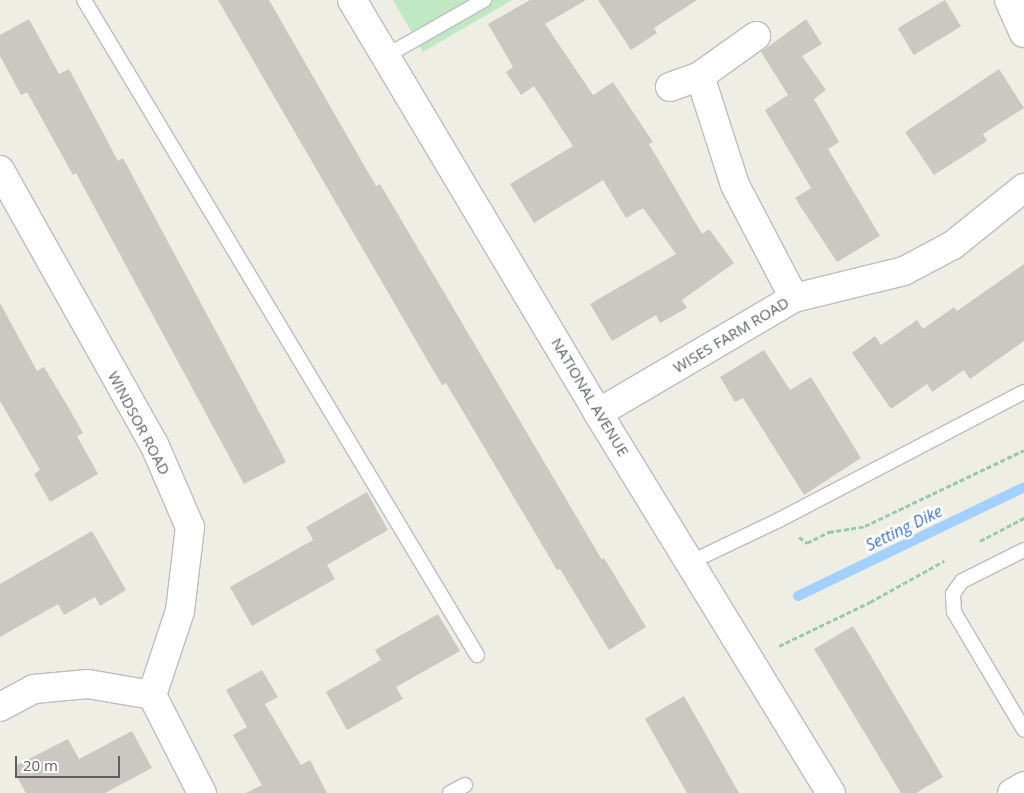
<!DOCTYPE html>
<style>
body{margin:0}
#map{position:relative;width:1024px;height:793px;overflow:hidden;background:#efeee4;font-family:"Open Sans",sans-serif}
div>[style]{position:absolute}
.green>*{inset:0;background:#c0e8c3}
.stream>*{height:10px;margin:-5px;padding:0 5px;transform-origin:5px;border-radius:5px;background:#a4d0ff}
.building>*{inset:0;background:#cac8c1;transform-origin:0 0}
.path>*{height:3px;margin-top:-1.5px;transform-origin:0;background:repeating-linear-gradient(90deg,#98c9ab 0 5px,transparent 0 7.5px)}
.roads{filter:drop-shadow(1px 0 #bcbdc3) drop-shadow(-1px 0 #bcbdc3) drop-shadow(0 1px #bcbdc3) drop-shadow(0 -1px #bcbdc3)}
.lane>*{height:14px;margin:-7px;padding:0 7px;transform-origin:7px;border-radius:7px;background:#fff}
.street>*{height:28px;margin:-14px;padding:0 14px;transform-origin:14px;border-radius:14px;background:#fff}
span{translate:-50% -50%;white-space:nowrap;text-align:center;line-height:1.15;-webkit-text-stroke:5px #fff;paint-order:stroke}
.street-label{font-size:15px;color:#5c5f65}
.water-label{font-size:16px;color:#3f72bf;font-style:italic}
.scale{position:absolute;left:15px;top:756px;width:105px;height:22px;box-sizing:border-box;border:2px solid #5c5f65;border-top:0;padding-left:6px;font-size:15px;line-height:18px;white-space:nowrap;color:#5c5f65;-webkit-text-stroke:4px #fff;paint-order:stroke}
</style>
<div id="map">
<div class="green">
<div style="clip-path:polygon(393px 0,512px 0,423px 52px)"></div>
</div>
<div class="stream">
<div style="left:798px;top:596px;width:251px;rotate:-25.7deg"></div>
</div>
<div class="building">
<div style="clip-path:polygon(218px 0,269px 0,376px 186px,380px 184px,602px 560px,604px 558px,646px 627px,609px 650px,560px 569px,557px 570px,446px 383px,442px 385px,429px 363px)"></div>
<div style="clip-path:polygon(530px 0,586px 0,545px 24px,593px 95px,613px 82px,653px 142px,649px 144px,702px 234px,709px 229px,734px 263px,682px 300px,687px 308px,660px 323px,656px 315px,612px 341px,590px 304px,676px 254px,643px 208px,626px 218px,603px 180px,534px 223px,510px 184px,573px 146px,534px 86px,521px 95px,506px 72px,513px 67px,488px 24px)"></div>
<div style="clip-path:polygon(598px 0,697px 0,654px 28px,657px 33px,631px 50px)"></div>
<div style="left:945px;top:0;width:31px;height:55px;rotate:59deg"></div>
<div style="clip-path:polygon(29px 19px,59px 74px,69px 69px,118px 161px,123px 158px,286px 462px,244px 484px,76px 173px,73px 175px,27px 92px,21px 95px,0 56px,0 35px)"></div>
<div style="clip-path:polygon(806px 19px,822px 44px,802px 56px,826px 90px,814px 99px,839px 142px,828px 149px,880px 236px,837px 262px,795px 198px,811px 188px,765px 110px,788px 95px,761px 52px)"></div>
<div style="clip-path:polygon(999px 69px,1024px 108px,983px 134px,987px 141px,934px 175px,905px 132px)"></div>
<div style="clip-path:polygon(1024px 264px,1024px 341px,970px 379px,964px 370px,932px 392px,927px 384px,891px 409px,852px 353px,875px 336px,881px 345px,917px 320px,923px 329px,954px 307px,957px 311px)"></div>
<div style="clip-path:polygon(0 303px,37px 371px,44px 367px,67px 405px,83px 433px,77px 436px,98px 474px,50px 502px,34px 474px,40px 470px,0 401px)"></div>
<div style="clip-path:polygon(764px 350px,790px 390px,811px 377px,861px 458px,804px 495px,743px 398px,735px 402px,720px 377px)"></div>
<div style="clip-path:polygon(367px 492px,388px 530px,327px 565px,335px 579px,252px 626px,230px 587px,313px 540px,306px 527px)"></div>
<div style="clip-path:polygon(92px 531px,126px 590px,100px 606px,95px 597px,64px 615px,58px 604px,0 637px,0 584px)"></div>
<div style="clip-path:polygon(438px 614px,460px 651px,396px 687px,403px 699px,347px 730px,326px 692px,381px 660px,375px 650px)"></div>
<div style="clip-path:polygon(853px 626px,943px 777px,916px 793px,901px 793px,814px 649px)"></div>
<div style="clip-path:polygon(262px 670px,278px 697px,265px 704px,301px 765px,310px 760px,327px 793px,246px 793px,262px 785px,233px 735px,247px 727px,226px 690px)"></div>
<div style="clip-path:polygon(684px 696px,709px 740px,739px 793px,687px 793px,645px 719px)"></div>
<div style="clip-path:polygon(132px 731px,152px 768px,105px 793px,26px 793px,17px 777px,17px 765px,68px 739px,79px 759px)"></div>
</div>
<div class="path">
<div style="left:799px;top:537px;width:10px;rotate:37deg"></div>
<div style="left:807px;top:543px;width:25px;rotate:-27deg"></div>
<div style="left:829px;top:532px;width:36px;rotate:-9deg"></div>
<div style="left:865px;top:526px;width:176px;rotate:-25.5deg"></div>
<div style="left:980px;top:541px;width:50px;rotate:-27.6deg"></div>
<div style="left:779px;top:646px;width:101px;rotate:-25.8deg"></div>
<div style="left:870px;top:602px;width:85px;rotate:-29deg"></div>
</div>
<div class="roads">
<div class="lane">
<div style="left:84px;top:0;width:764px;rotate:59.04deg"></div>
<div style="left:386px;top:56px;width:113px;rotate:-29.7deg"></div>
<div style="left:1024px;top:550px;width:69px;rotate:153.4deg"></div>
<div style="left:962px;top:581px;width:16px;rotate:125deg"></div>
<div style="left:953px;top:594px;width:18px;rotate:87deg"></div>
<div style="left:954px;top:612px;width:137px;rotate:59.3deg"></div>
<div style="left:691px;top:562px;width:98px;rotate:-25.5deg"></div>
<div style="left:779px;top:520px;width:276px;rotate:-27.6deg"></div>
<div style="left:450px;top:793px;width:17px;rotate:-28deg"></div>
</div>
<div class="street">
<div style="left:352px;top:0;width:481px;rotate:59.2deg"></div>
<div style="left:598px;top:413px;width:446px;rotate:58.5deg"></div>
<div style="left:1009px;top:0;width:36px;rotate:66deg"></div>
<div style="left:700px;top:76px;width:114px;rotate:72.2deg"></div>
<div style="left:735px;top:185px;width:127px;rotate:62.4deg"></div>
<div style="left:670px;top:87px;width:32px;rotate:-20deg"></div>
<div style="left:700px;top:76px;width:69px;rotate:-35.5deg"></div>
<div style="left:0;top:170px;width:314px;rotate:60.7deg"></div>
<div style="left:154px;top:444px;width:90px;rotate:66.6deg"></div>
<div style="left:190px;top:527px;width:85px;rotate:96.8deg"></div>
<div style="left:180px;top:611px;width:89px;rotate:108.4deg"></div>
<div style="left:152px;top:695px;width:110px;rotate:63deg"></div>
<div style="left:598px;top:413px;width:227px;rotate:-30.4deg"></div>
<div style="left:794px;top:298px;width:113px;rotate:-13.8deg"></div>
<div style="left:904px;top:271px;width:55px;rotate:-28deg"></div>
<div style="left:953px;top:245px;width:91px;rotate:-38.8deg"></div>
<div style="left:0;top:707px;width:38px;rotate:-28deg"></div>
<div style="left:34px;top:689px;width:54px;rotate:-5.3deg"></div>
<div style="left:88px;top:684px;width:65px;rotate:9.8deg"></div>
<div style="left:1012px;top:793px;width:14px;rotate:-30deg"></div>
</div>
</div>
<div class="street-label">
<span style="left:731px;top:335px;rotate:-31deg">WISES FARM ROAD</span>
<span style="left:590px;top:397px;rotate:59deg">NATIONAL AVENUE</span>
<span style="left:139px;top:423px;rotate:62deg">WINDSOR ROAD</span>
</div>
<div class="water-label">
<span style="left:904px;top:528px;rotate:-26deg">Setting Dike</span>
</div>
<div class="scale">20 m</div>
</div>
